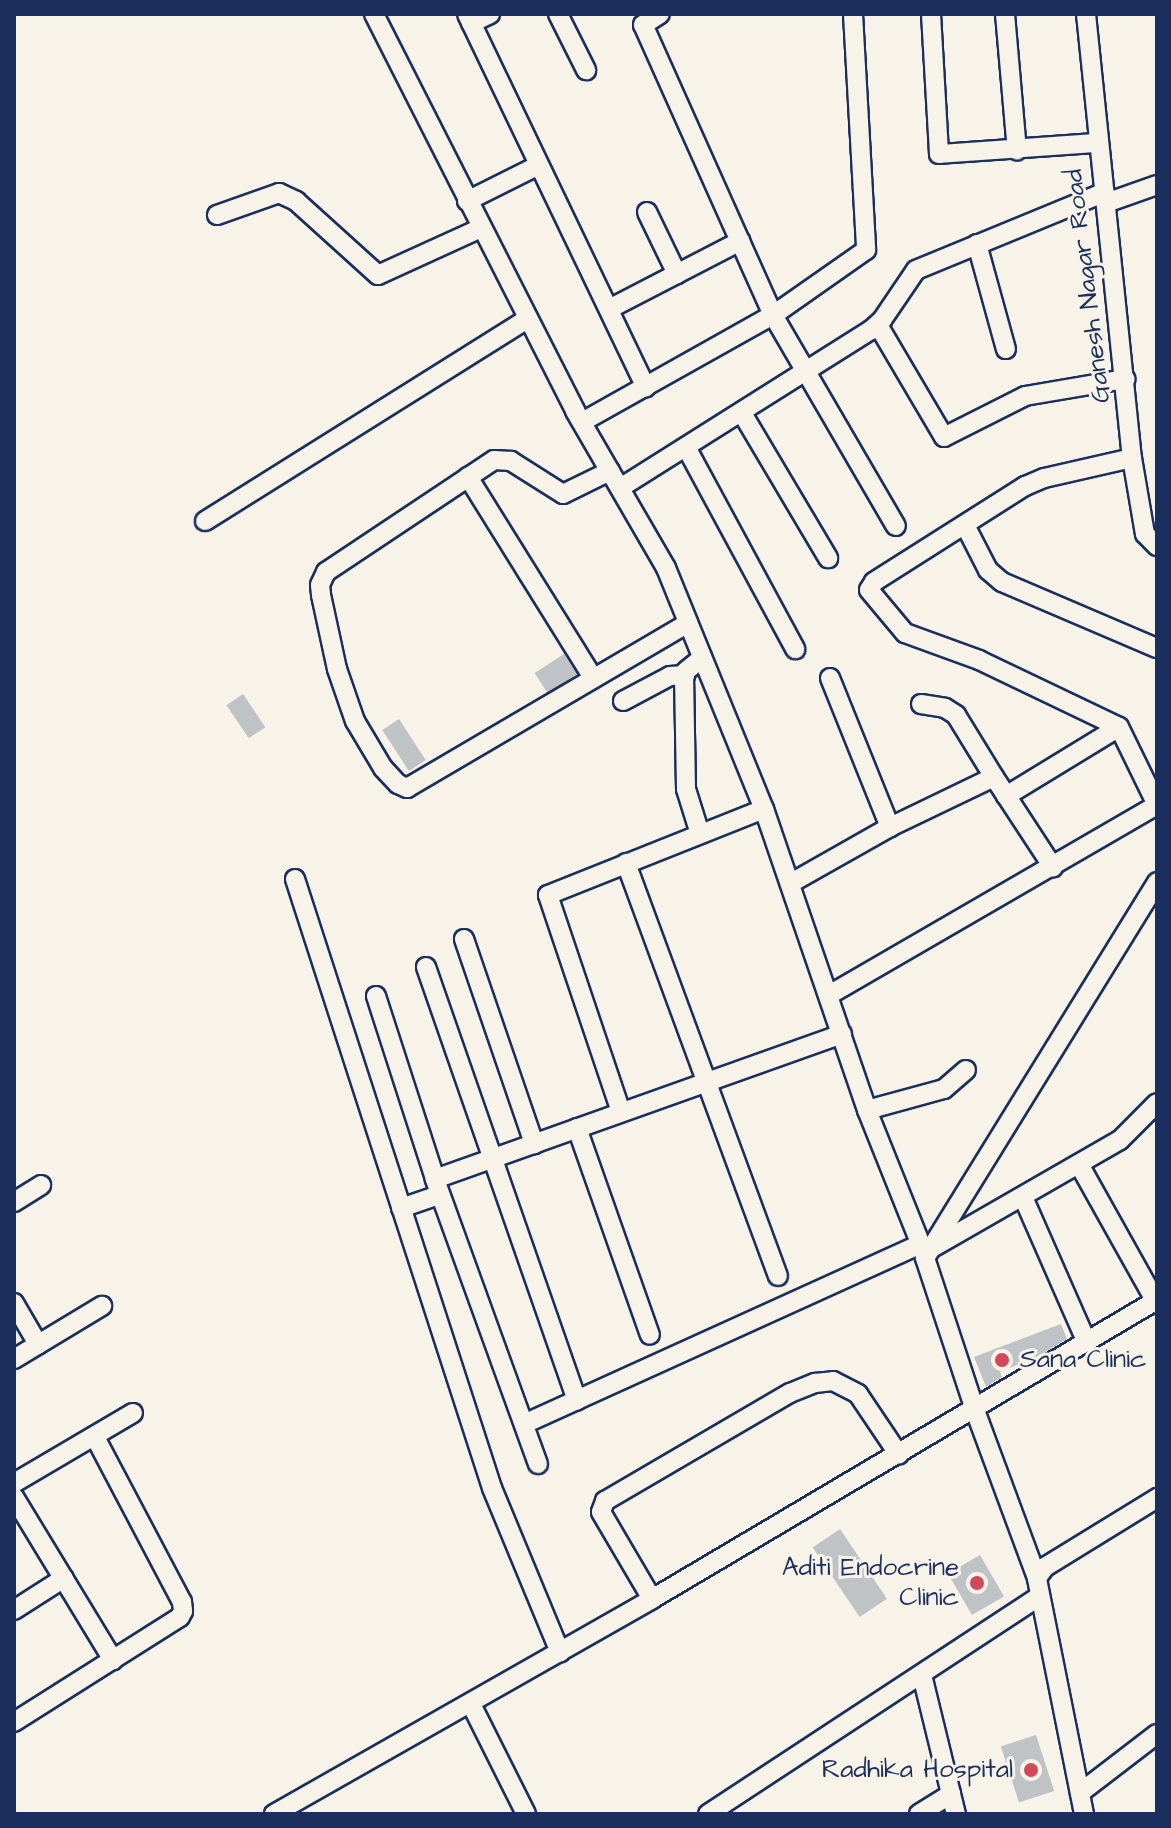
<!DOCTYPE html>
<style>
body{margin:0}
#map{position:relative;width:1171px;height:1828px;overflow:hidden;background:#f7f3e8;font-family:"Architects Daughter",sans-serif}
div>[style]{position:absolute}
.building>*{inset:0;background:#c0c3c5;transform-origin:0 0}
.roads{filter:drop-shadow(2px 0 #1b2f5e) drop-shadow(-2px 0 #1b2f5e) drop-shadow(0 2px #1b2f5e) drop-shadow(0 -2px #1b2f5e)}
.minor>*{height:18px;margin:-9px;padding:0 9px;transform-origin:9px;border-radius:9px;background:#f7f3e8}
.dots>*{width:22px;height:22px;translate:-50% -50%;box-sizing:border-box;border:4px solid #f7f3e8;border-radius:50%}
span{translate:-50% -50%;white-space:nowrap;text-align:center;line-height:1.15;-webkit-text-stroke:6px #f7f3e8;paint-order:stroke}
.street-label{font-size:26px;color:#1b2f5e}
.poi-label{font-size:26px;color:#1b2f5e}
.left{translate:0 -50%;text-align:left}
.right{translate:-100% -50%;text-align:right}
.frame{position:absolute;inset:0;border:16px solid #1b2f5e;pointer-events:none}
</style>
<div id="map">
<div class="building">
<div style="left:564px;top:654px;width:24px;height:35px;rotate:57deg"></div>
<div style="left:243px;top:694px;width:40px;height:20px;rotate:56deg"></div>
<div style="left:399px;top:719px;width:49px;height:20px;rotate:57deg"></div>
<div style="clip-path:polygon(1061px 1324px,1067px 1339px,1035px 1358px,1000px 1372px,1002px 1377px,986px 1387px,974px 1357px)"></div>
<div style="left:840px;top:1529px;width:84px;height:33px;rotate:56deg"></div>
<div style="left:980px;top:1555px;width:48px;height:37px;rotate:60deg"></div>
<div style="left:1036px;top:1735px;width:59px;height:37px;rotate:72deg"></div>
</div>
<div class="roads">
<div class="minor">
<div style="left:374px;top:14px;width:445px;rotate:63.1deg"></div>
<div style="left:575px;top:411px;width:181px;rotate:59.9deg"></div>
<div style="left:666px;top:568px;width:260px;rotate:67.9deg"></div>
<div style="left:764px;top:809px;width:318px;rotate:71.1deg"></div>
<div style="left:867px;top:1110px;width:156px;rotate:68.2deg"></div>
<div style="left:467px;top:14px;width:414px;rotate:64.4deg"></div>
<div style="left:558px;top:14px;width:63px;rotate:63.4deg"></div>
<div style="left:853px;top:14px;width:236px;rotate:86.8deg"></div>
<div style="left:866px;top:250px;width:113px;rotate:145deg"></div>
<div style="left:773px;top:315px;width:244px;rotate:59.8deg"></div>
<div style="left:931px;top:14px;width:140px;rotate:86.7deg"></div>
<div style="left:939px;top:154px;width:158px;rotate:-4deg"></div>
<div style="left:1005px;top:14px;width:137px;rotate:85deg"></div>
<div style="left:1086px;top:14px;width:446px;rotate:84.1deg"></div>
<div style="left:1132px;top:458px;width:77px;rotate:80.3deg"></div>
<div style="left:1145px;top:534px;width:17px;rotate:45deg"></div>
<div style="left:471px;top:23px;width:21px;rotate:-25deg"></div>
<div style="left:467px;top:201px;width:80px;rotate:-26.6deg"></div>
<div style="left:1106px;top:203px;width:54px;rotate:-19.4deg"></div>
<div style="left:647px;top:212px;width:69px;rotate:64.2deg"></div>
<div style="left:217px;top:215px;width:66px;rotate:-19.5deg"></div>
<div style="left:279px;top:193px;width:19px;rotate:25deg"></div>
<div style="left:296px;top:201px;width:110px;rotate:42.1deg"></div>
<div style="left:378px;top:275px;width:113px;rotate:-24.5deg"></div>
<div style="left:977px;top:244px;width:109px;rotate:74.6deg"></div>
<div style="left:609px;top:309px;width:148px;rotate:-27.4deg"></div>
<div style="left:878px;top:325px;width:130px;rotate:59.5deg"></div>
<div style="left:944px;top:437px;width:91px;rotate:-26.8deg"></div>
<div style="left:1025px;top:396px;width:102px;rotate:-9.6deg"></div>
<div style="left:742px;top:413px;width:169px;rotate:59.3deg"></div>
<div style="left:582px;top:422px;width:219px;rotate:-29.3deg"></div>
<div style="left:773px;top:315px;width:318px;rotate:-114.1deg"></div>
<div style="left:643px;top:25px;width:20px;rotate:-33deg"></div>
<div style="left:686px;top:447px;width:230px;rotate:61.6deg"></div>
<div style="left:1132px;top:458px;width:90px;rotate:167.2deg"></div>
<div style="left:1044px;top:478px;width:21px;rotate:157deg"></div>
<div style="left:1025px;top:486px;width:179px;rotate:147.6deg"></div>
<div style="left:874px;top:582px;width:9px;rotate:122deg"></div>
<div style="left:869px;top:590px;width:56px;rotate:50.1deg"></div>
<div style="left:905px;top:633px;width:79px;rotate:20deg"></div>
<div style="left:979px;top:660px;width:155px;rotate:25.6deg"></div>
<div style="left:1119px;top:727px;width:87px;rotate:64deg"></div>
<div style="left:610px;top:471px;width:52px;rotate:153.9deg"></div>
<div style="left:563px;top:494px;width:62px;rotate:-147.6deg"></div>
<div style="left:511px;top:461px;width:17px;rotate:-177deg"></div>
<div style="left:494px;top:460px;width:202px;rotate:146.3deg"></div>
<div style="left:326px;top:572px;width:14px;rotate:115deg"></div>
<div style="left:320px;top:585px;width:10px;rotate:84deg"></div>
<div style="left:321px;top:595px;width:76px;rotate:77.8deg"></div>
<div style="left:337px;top:669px;width:55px;rotate:70.9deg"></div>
<div style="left:355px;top:721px;width:55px;rotate:59.2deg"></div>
<div style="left:383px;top:768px;width:22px;rotate:47deg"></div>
<div style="left:398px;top:784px;width:10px;rotate:24deg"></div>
<div style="left:407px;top:788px;width:326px;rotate:-30.4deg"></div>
<div style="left:468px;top:477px;width:237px;rotate:58.1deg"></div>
<div style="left:620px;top:488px;width:297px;rotate:-32.2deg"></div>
<div style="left:871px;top:330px;width:15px;rotate:-42deg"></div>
<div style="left:882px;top:320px;width:60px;rotate:-55.8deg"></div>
<div style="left:916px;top:270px;width:204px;rotate:-22.4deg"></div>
<div style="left:205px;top:521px;width:381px;rotate:-32.1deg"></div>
<div style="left:965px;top:525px;width:51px;rotate:62.9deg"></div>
<div style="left:988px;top:570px;width:18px;rotate:41deg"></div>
<div style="left:1002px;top:582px;width:168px;rotate:23.1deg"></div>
<div style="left:830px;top:678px;width:161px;rotate:68.1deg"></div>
<div style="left:623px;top:701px;width:53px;rotate:-28deg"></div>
<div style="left:670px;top:676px;width:15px;rotate:-4deg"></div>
<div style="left:921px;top:704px;width:24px;rotate:9deg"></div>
<div style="left:945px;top:708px;width:13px;rotate:32deg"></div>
<div style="left:956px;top:715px;width:73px;rotate:58.5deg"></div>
<div style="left:1006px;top:796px;width:132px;rotate:-31.4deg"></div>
<div style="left:700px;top:834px;width:47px;rotate:-107.3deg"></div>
<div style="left:686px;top:789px;width:110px;rotate:-91deg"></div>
<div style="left:684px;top:679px;width:8px;rotate:-76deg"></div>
<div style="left:686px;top:671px;width:21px;rotate:-39deg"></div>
<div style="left:626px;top:863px;width:440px;rotate:69.8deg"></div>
<div style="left:295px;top:879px;width:640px;rotate:72.07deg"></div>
<div style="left:492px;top:1488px;width:178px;rotate:67.5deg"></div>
<div style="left:791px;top:883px;width:114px;rotate:-29.5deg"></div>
<div style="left:890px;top:827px;width:115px;rotate:-25.7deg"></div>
<div style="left:994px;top:777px;width:108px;rotate:56.8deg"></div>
<div style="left:464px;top:939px;width:217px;rotate:71.1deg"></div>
<div style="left:426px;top:967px;width:459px;rotate:70.8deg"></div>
<div style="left:829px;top:995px;width:379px;rotate:-30.1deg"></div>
<div style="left:376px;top:996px;width:192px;rotate:72.1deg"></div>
<div style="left:867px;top:1110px;width:80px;rotate:-15.3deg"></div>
<div style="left:944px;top:1089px;width:29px;rotate:-41deg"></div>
<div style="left:621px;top:1112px;width:229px;rotate:-108.6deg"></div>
<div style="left:548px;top:895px;width:232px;rotate:-21.7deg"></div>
<div style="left:577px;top:1128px;width:219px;rotate:70.6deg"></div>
<div style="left:1080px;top:1166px;width:158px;rotate:60.8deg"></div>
<div style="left:1023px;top:1197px;width:159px;rotate:66.3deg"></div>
<div style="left:14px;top:1202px;width:32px;rotate:-32deg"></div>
<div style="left:401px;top:1208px;width:40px;rotate:-18.9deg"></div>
<div style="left:932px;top:1248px;width:217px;rotate:-29.9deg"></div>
<div style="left:1120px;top:1140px;width:52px;rotate:-45deg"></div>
<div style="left:14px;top:1303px;width:48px;rotate:59.7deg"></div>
<div style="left:14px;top:1359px;width:103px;rotate:-31.1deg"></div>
<div style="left:524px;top:1424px;width:435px;rotate:-24.4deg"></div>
<div style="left:538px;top:1464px;width:303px;rotate:-109.9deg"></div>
<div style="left:435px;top:1179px;width:432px;rotate:-19.6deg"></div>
<div style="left:14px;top:1483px;width:138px;rotate:-30.5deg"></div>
<div style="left:14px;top:1497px;width:191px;rotate:58.7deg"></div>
<div style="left:1037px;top:1578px;width:14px;rotate:-54deg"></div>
<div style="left:1045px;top:1567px;width:132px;rotate:-31.6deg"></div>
<div style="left:652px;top:1599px;width:101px;rotate:-120.4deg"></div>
<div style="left:601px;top:1512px;width:12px;rotate:-70deg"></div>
<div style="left:605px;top:1501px;width:214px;rotate:-30.3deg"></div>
<div style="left:790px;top:1393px;width:27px;rotate:-22deg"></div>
<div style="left:815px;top:1383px;width:18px;rotate:-6deg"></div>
<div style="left:833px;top:1381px;width:28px;rotate:27deg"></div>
<div style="left:858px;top:1394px;width:73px;rotate:56.1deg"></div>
<div style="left:14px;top:1610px;width:59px;rotate:-32.6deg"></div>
<div style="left:922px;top:1675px;width:143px;rotate:76.3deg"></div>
<div style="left:471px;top:1704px;width:123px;rotate:63.4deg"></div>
<div style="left:14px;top:1722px;width:196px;rotate:-32.3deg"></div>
<div style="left:180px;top:1617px;width:7px;rotate:-63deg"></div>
<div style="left:183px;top:1611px;width:9px;rotate:-96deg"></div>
<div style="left:182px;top:1602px;width:187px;rotate:-117.8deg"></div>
<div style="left:1080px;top:1793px;width:97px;rotate:-37.5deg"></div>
<div style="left:274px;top:1814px;width:435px;rotate:-29.6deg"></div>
<div style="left:652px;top:1599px;width:585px;rotate:-30.64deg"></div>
<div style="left:708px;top:1814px;width:397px;rotate:-33.3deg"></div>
<div style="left:919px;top:1814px;width:38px;rotate:-32deg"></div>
<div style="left:1084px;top:1814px;width:241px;rotate:-101.3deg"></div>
<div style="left:1037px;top:1578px;width:179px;rotate:-110.3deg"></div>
<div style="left:975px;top:1410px;width:160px;rotate:-108.2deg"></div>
<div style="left:925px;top:1258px;width:442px;rotate:-58.3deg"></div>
</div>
</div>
<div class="dots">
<div style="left:1002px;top:1360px;background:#d1495b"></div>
<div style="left:977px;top:1583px;background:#d1495b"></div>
<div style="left:1031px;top:1770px;background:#d1495b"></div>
</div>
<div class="street-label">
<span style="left:1088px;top:286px;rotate:-97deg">Ganesh Nagar Road</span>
</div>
<div class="poi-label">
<span class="left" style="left:1020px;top:1360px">Sana Clinic</span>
<span class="right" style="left:959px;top:1583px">Aditi Endocrine<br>Clinic</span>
<span class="right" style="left:1013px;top:1770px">Radhika Hospital</span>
</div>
<div class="frame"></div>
</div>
